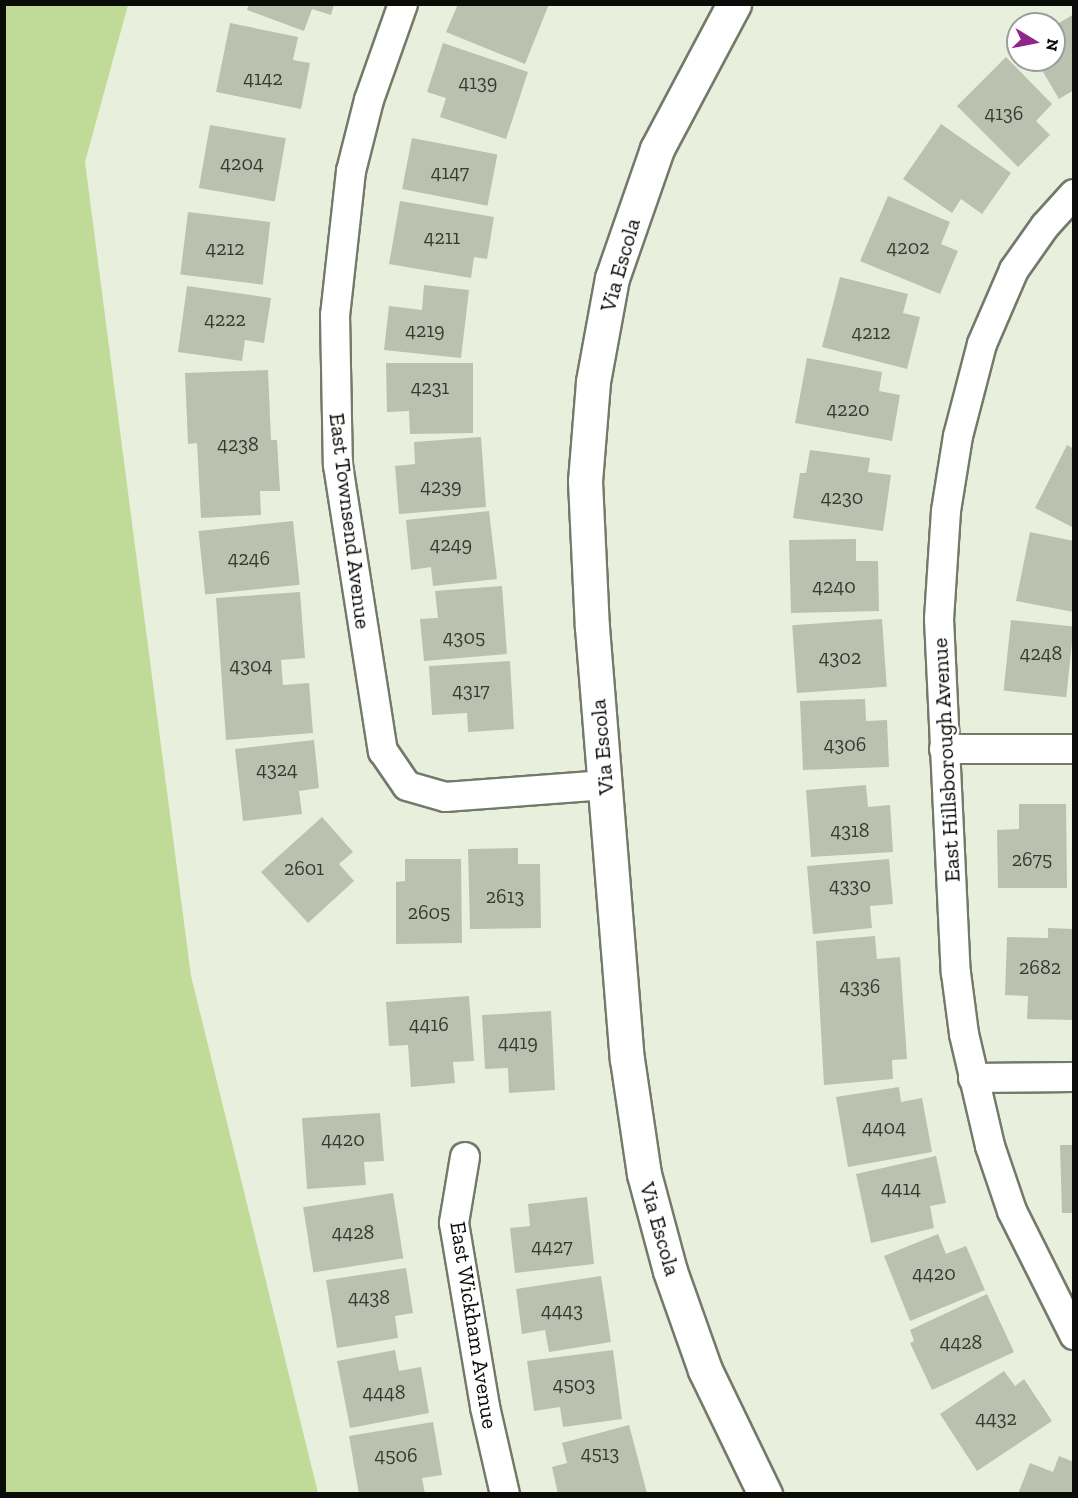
<!DOCTYPE html>
<style>
body{margin:0}
#map{position:relative;width:1078px;height:1498px;overflow:hidden;background:#e8f0dd;font-family:"Zilla Slab",serif}
div>[style]{position:absolute}
.green>*{inset:0;background:#c0da97}
.building>*{inset:0;background:#bac1af;transform-origin:0 0}
.roads{filter:drop-shadow(2px 0 #737a69) drop-shadow(-2px 0 #737a69) drop-shadow(0 2px #737a69) drop-shadow(0 -2px #737a69)}
.street>*{height:28px;margin:-14px;padding:0 14px;transform-origin:14px;border-radius:14px;background:#fff}
.secondary>*{height:33px;margin:-16.5px;padding:0 16.5px;transform-origin:16.5px;border-radius:16.5px;background:#fff}
span{translate:-50% -50%;white-space:nowrap;text-align:center;line-height:1.15;-webkit-text-stroke:5px #fff;paint-order:stroke}
.number-label{font-size:20px;color:#363a31}
.number-label span{-webkit-text-stroke-width:0}
.street-label{font-size:22px;color:#0a0d07}
.frame{position:absolute;inset:0;border:6px solid #0a0d07;pointer-events:none}
.north{position:absolute;left:1006px;top:12px;width:60px;height:60px;box-sizing:border-box;background:#fff;border:2px solid #9d9e9c;border-radius:50%;rotate:100deg;font-size:16px;font-weight:700;line-height:24px;text-align:center;color:#0a0d07}
.north::after{content:'';display:block;margin:auto;width:21px;height:27px;background:#8f268a;clip-path:polygon(50% 0,100% 100%,50% 72%,0 100%)}
</style>
<div id="map">
<div class="green">
<div style="clip-path:polygon(5px 4px,128px 5px,85px 162px,191px 976px,318px 1493px,5px 1493px)"></div>
</div>
<div class="building">
<div style="clip-path:polygon(249px 4px,334px 4px,331px 15px,312px 9px,304px 31px,247px 10px)"></div>
<div style="clip-path:polygon(458px 4px,549px 4px,525px 64px,446px 32px)"></div>
<div style="clip-path:polygon(1074px 14px,1074px 90px,1059px 99px,1036px 60px,1054px 60px,1054px 26px)"></div>
<div style="clip-path:polygon(230px 23px,298px 37px,293px 60px,310px 63px,301px 109px,216px 92px)"></div>
<div style="clip-path:polygon(443px 43px,528px 72px,506px 139px,440px 117px,446px 98px,427px 92px)"></div>
<div style="clip-path:polygon(1006px 57px,1052px 104px,1036px 121px,1050px 135px,1018px 167px,957px 106px)"></div>
<div style="clip-path:polygon(941px 124px,1011px 173px,982px 214px,961px 199px,952px 213px,903px 179px)"></div>
<div style="left:210px;top:125px;width:77px;height:64px;rotate:10deg"></div>
<div style="left:412px;top:138px;width:87px;height:52px;rotate:11deg"></div>
<div style="clip-path:polygon(888px 196px,950px 222px,941px 244px,958px 251px,940px 294px,860px 261px)"></div>
<div style="clip-path:polygon(400px 201px,494px 217px,487px 259px,474px 257px,471px 278px,389px 264px)"></div>
<div style="left:188px;top:212px;width:83px;height:63px;rotate:7deg"></div>
<div style="clip-path:polygon(840px 277px,908px 294px,903px 313px,920px 317px,907px 369px,822px 347px)"></div>
<div style="clip-path:polygon(424px 285px,469px 290px,461px 358px,384px 350px,389px 306px,422px 310px)"></div>
<div style="clip-path:polygon(187px 286px,271px 298px,264px 343px,245px 340px,242px 361px,178px 352px)"></div>
<div style="clip-path:polygon(807px 358px,882px 372px,879px 391px,900px 395px,892px 441px,795px 423px)"></div>
<div style="clip-path:polygon(386px 363px,473px 363px,473px 433px,410px 434px,409px 411px,387px 412px)"></div>
<div style="clip-path:polygon(268px 370px,271px 440px,277px 440px,280px 491px,260px 491px,261px 515px,201px 518px,197px 443px,188px 444px,185px 373px)"></div>
<div style="clip-path:polygon(481px 437px,486px 507px,399px 514px,395px 466px,415px 464px,414px 442px)"></div>
<div style="clip-path:polygon(1067px 445px,1074px 449px,1074px 528px,1035px 508px)"></div>
<div style="clip-path:polygon(810px 450px,870px 458px,868px 472px,891px 475px,883px 531px,793px 518px,800px 473px,806px 473px)"></div>
<div style="clip-path:polygon(489px 511px,497px 579px,433px 586px,431px 567px,411px 570px,406px 520px)"></div>
<div style="left:293px;top:521px;width:64px;height:95px;rotate:84deg"></div>
<div style="clip-path:polygon(1030px 532px,1074px 541px,1074px 612px,1016px 601px)"></div>
<div style="clip-path:polygon(856px 539px,856px 561px,878px 561px,879px 611px,791px 613px,789px 540px)"></div>
<div style="clip-path:polygon(502px 586px,507px 654px,424px 661px,420px 619px,438px 618px,435px 591px)"></div>
<div style="clip-path:polygon(300px 592px,305px 658px,281px 660px,283px 685px,309px 683px,313px 733px,226px 740px,216px 598px)"></div>
<div style="left:882px;top:619px;width:68px;height:90px;rotate:86deg"></div>
<div style="left:1011px;top:620px;width:63px;height:71px;rotate:6deg"></div>
<div style="clip-path:polygon(510px 661px,514px 729px,468px 732px,467px 713px,432px 715px,429px 666px)"></div>
<div style="clip-path:polygon(865px 699px,866px 721px,887px 720px,889px 767px,803px 770px,800px 701px)"></div>
<div style="clip-path:polygon(314px 740px,319px 788px,299px 791px,302px 814px,243px 821px,235px 749px)"></div>
<div style="clip-path:polygon(866px 785px,868px 807px,890px 805px,893px 852px,811px 857px,806px 790px)"></div>
<div style="clip-path:polygon(1019px 804px,1066px 804px,1067px 888px,998px 888px,997px 830px,1019px 829px)"></div>
<div style="clip-path:polygon(322px 817px,353px 852px,339px 864px,354px 881px,308px 923px,261px 872px)"></div>
<div style="clip-path:polygon(518px 848px,518px 864px,540px 864px,541px 928px,470px 929px,468px 849px)"></div>
<div style="clip-path:polygon(405px 859px,461px 859px,462px 943px,396px 944px,396px 882px,405px 881px)"></div>
<div style="clip-path:polygon(889px 859px,893px 904px,870px 906px,872px 928px,813px 934px,807px 866px)"></div>
<div style="clip-path:polygon(1048px 928px,1074px 929px,1074px 1020px,1027px 1019px,1028px 996px,1005px 995px,1007px 937px,1048px 938px)"></div>
<div style="clip-path:polygon(875px 936px,877px 959px,900px 957px,907px 1059px,892px 1060px,893px 1079px,824px 1085px,816px 941px)"></div>
<div style="clip-path:polygon(469px 996px,474px 1061px,453px 1062px,455px 1083px,411px 1087px,408px 1045px,389px 1046px,386px 1002px)"></div>
<div style="clip-path:polygon(551px 1011px,555px 1090px,509px 1093px,508px 1068px,485px 1069px,482px 1015px)"></div>
<div style="clip-path:polygon(899px 1087px,901px 1102px,922px 1098px,932px 1152px,848px 1167px,836px 1097px)"></div>
<div style="clip-path:polygon(380px 1113px,384px 1161px,364px 1162px,366px 1185px,307px 1189px,302px 1118px)"></div>
<div style="clip-path:polygon(1060px 1145px,1074px 1145px,1074px 1213px,1062px 1213px)"></div>
<div style="clip-path:polygon(936px 1156px,946px 1203px,930px 1206px,934px 1228px,871px 1243px,856px 1174px)"></div>
<div style="left:393px;top:1193px;width:66px;height:91px;rotate:81deg"></div>
<div style="clip-path:polygon(587px 1197px,594px 1264px,515px 1273px,510px 1228px,530px 1226px,528px 1204px)"></div>
<div style="clip-path:polygon(938px 1234px,946px 1254px,966px 1246px,985px 1290px,910px 1321px,884px 1256px)"></div>
<div style="clip-path:polygon(406px 1268px,413px 1313px,395px 1316px,398px 1338px,337px 1348px,326px 1280px)"></div>
<div style="clip-path:polygon(601px 1276px,611px 1342px,549px 1352px,545px 1330px,522px 1334px,516px 1289px)"></div>
<div style="clip-path:polygon(987px 1294px,1014px 1352px,932px 1390px,910px 1343px,914px 1341px,910px 1330px)"></div>
<div style="clip-path:polygon(395px 1350px,399px 1371px,421px 1367px,429px 1413px,350px 1428px,337px 1361px)"></div>
<div style="clip-path:polygon(613px 1350px,622px 1419px,563px 1427px,560px 1407px,534px 1411px,527px 1361px)"></div>
<div style="clip-path:polygon(1004px 1371px,1015px 1386px,1024px 1379px,1052px 1421px,977px 1471px,940px 1414px)"></div>
<div style="clip-path:polygon(433px 1422px,442px 1475px,422px 1478px,425px 1494px,359px 1494px,349px 1436px)"></div>
<div style="clip-path:polygon(629px 1425px,647px 1493px,558px 1494px,552px 1467px,567px 1463px,562px 1443px)"></div>
<div style="clip-path:polygon(1059px 1456px,1074px 1462px,1074px 1494px,1018px 1494px,1030px 1463px,1053px 1472px)"></div>
</div>
<div class="roads">
<div class="street">
<div style="left:403px;top:4px;width:102px;rotate:109.5deg"></div>
<div style="left:369px;top:100px;width:73px;rotate:104.2deg"></div>
<div style="left:351px;top:171px;width:145px;rotate:96.3deg"></div>
<div style="left:335px;top:315px;width:150px;rotate:88.9deg"></div>
<div style="left:338px;top:465px;width:290px;rotate:81.1deg"></div>
<div style="left:383px;top:751px;width:42px;rotate:55.6deg"></div>
<div style="left:407px;top:786px;width:40px;rotate:16deg"></div>
<div style="left:445px;top:797px;width:161px;rotate:-4.3deg"></div>
<div style="left:1074px;top:194px;width:43px;rotate:132.2deg"></div>
<div style="left:1045px;top:226px;width:54px;rotate:125.2deg"></div>
<div style="left:1014px;top:270px;width:81px;rotate:113.4deg"></div>
<div style="left:982px;top:344px;width:95px;rotate:104.6deg"></div>
<div style="left:958px;top:436px;width:76px;rotate:99.1deg"></div>
<div style="left:946px;top:511px;width:108px;rotate:93.7deg"></div>
<div style="left:939px;top:619px;width:354px;rotate:87.3deg"></div>
<div style="left:956px;top:973px;width:62px;rotate:82.5deg"></div>
<div style="left:964px;top:1034px;width:115px;rotate:76.9deg"></div>
<div style="left:990px;top:1146px;width:69px;rotate:71.3deg"></div>
<div style="left:1012px;top:1211px;width:139px;rotate:63.4deg"></div>
<div style="left:944px;top:749px;width:130px"></div>
<div style="left:973px;top:1078px;width:101px;rotate:-0.6deg"></div>
<div style="left:465px;top:1157px;width:67px;rotate:99.5deg"></div>
<div style="left:454px;top:1223px;width:187px;rotate:80.4deg"></div>
<div style="left:485px;top:1407px;width:89px;rotate:77.1deg"></div>
</div>
<div class="secondary">
<div style="left:734px;top:4px;width:164px;rotate:118deg"></div>
<div style="left:657px;top:149px;width:137px;rotate:109.2deg"></div>
<div style="left:612px;top:278px;width:106px;rotate:100.4deg"></div>
<div style="left:593px;top:382px;width:99px;rotate:94.6deg"></div>
<div style="left:585px;top:481px;width:146px;rotate:87.3deg"></div>
<div style="left:592px;top:627px;width:433px;rotate:85.4deg"></div>
<div style="left:627px;top:1059px;width:116px;rotate:81.6deg"></div>
<div style="left:644px;top:1174px;width:100px;rotate:75deg"></div>
<div style="left:670px;top:1271px;width:105px;rotate:70.5deg"></div>
<div style="left:705px;top:1370px;width:138px;rotate:64.2deg"></div>
</div>
</div>
<div class="number-label">
<span style="left:263px;top:78px">4142</span>
<span style="left:478px;top:82px">4139</span>
<span style="left:1004px;top:113px">4136</span>
<span style="left:242px;top:163px">4204</span>
<span style="left:450px;top:172px">4147</span>
<span style="left:442px;top:237px">4211</span>
<span style="left:908px;top:247px">4202</span>
<span style="left:225px;top:248px">4212</span>
<span style="left:225px;top:319px">4222</span>
<span style="left:425px;top:330px">4219</span>
<span style="left:871px;top:332px">4212</span>
<span style="left:430px;top:387px">4231</span>
<span style="left:848px;top:409px">4220</span>
<span style="left:238px;top:444px">4238</span>
<span style="left:441px;top:486px">4239</span>
<span style="left:842px;top:497px">4230</span>
<span style="left:451px;top:544px">4249</span>
<span style="left:249px;top:558px">4246</span>
<span style="left:834px;top:586px">4240</span>
<span style="left:464px;top:637px">4305</span>
<span style="left:1041px;top:653px">4248</span>
<span style="left:840px;top:657px">4302</span>
<span style="left:251px;top:665px">4304</span>
<span style="left:471px;top:690px">4317</span>
<span style="left:845px;top:744px">4306</span>
<span style="left:277px;top:769px">4324</span>
<span style="left:850px;top:830px">4318</span>
<span style="left:1032px;top:859px">2675</span>
<span style="left:304px;top:868px">2601</span>
<span style="left:850px;top:885px">4330</span>
<span style="left:505px;top:896px">2613</span>
<span style="left:429px;top:912px">2605</span>
<span style="left:1040px;top:967px">2682</span>
<span style="left:860px;top:986px">4336</span>
<span style="left:429px;top:1024px">4416</span>
<span style="left:518px;top:1042px">4419</span>
<span style="left:884px;top:1127px">4404</span>
<span style="left:343px;top:1139px">4420</span>
<span style="left:901px;top:1188px">4414</span>
<span style="left:353px;top:1232px">4428</span>
<span style="left:552px;top:1246px">4427</span>
<span style="left:934px;top:1273px">4420</span>
<span style="left:369px;top:1297px">4438</span>
<span style="left:562px;top:1310px">4443</span>
<span style="left:961px;top:1342px">4428</span>
<span style="left:574px;top:1384px">4503</span>
<span style="left:384px;top:1392px">4448</span>
<span style="left:996px;top:1418px">4432</span>
<span style="left:600px;top:1453px">4513</span>
<span style="left:396px;top:1455px">4506</span>
</div>
<div class="street-label">
<span style="left:620px;top:265px;rotate:-74deg">Via Escola</span>
<span style="left:350px;top:521px;rotate:83deg">East Townsend Avenue</span>
<span style="left:602px;top:747px;rotate:-95deg">Via Escola</span>
<span style="left:946px;top:760px;rotate:-93deg">East Hillsborough Avenue</span>
<span style="left:660px;top:1229px;rotate:74deg">Via Escola</span>
<span style="left:474px;top:1325px;rotate:81deg">East Wickham Avenue</span>
</div>
<div class="frame"></div>
<div class="north">N</div>
</div>
